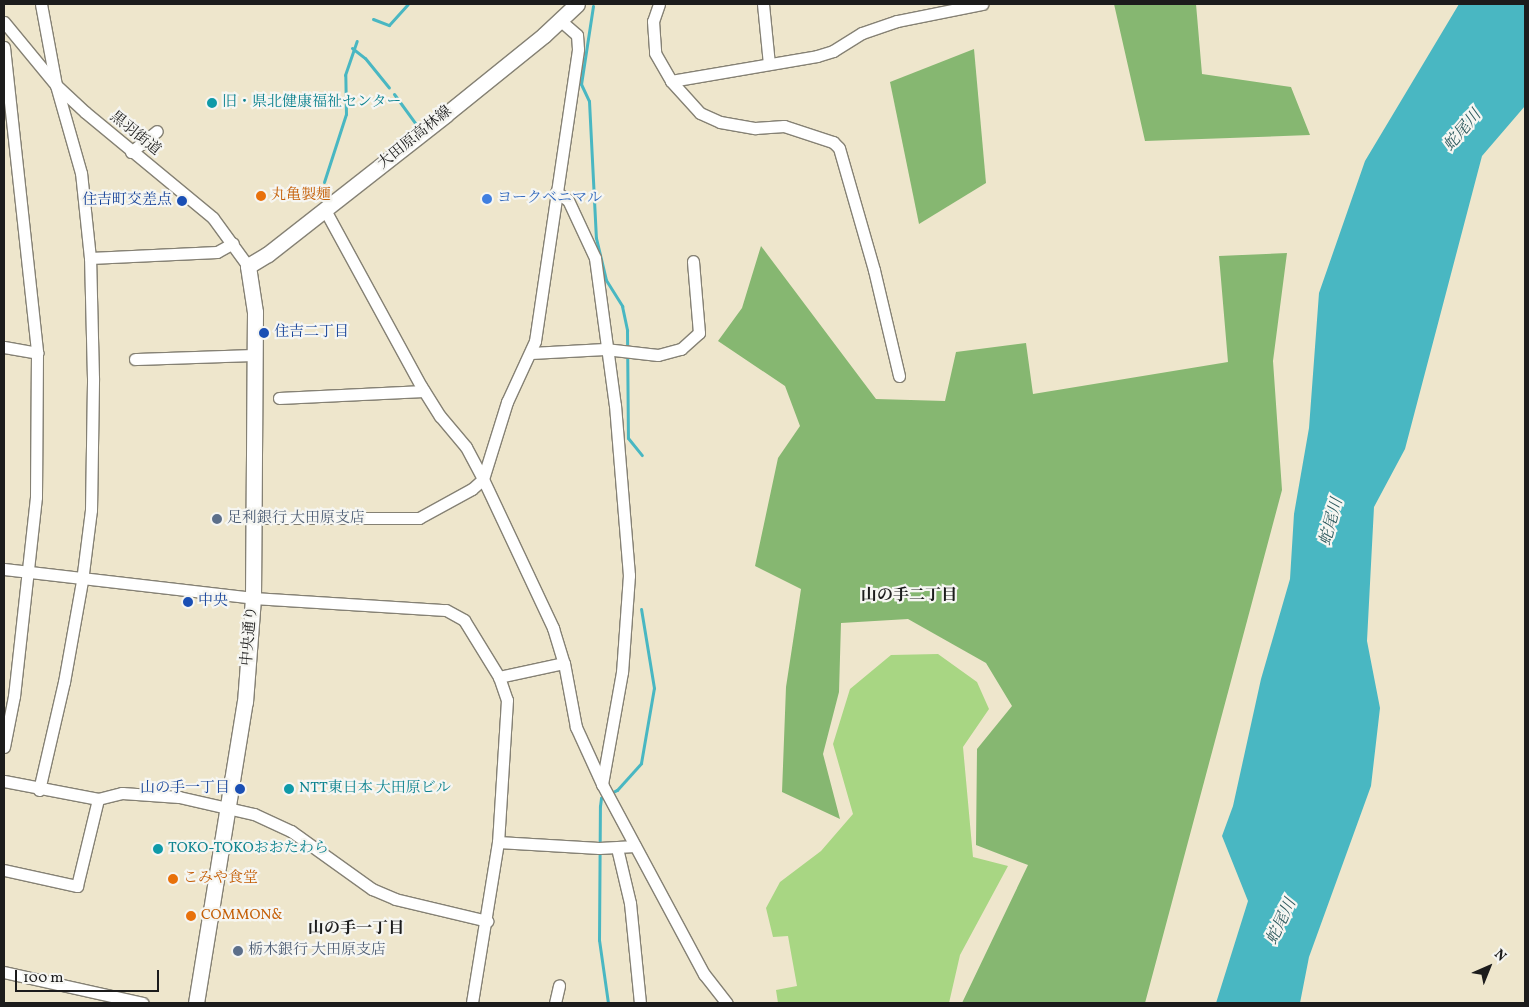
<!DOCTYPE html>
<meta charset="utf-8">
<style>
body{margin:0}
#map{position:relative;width:1529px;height:1007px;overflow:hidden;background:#eee6cc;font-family:Vollkorn,"Noto Serif JP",serif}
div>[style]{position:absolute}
.green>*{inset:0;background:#a8d683}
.forest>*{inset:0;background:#86b771}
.water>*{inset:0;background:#49b7c2}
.stream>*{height:3px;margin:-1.5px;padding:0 1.5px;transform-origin:1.5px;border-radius:1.5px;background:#49b7c2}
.roads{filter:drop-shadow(1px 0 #858174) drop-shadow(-1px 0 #858174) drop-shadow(0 1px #858174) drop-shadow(0 -1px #858174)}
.minor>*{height:11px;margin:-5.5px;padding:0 5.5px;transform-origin:5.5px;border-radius:5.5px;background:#fff}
.major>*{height:15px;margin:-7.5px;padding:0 7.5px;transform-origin:7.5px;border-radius:7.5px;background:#fff}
.dots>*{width:14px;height:14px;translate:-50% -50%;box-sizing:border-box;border:2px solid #f6f6f2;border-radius:50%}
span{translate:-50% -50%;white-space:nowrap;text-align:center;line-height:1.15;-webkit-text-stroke:4.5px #f6f6f2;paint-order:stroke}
.culture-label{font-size:15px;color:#0d838f}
.left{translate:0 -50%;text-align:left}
.street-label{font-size:15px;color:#1c1c1c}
.food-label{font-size:15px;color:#c56008}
.shop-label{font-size:15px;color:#366cbe}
.transit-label{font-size:15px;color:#164399}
.right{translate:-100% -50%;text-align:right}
.service-label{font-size:15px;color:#4e5e75}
.water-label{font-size:16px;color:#2e5a5e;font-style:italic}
.neighbourhood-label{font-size:16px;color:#1c1c1c;font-weight:700}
.frame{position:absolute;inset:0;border:5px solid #1c1c1c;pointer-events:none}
.north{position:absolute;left:1464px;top:942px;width:50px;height:50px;-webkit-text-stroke:4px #f6f6f2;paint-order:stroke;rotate:44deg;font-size:14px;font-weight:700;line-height:20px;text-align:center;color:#1c1c1c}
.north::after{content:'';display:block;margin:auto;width:18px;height:22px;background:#1c1c1c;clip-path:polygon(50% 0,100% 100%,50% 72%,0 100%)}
.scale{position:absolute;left:15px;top:970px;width:144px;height:22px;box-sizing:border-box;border:2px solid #1c1c1c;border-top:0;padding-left:6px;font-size:15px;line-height:18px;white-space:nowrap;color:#1c1c1c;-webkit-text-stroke:4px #f6f6f2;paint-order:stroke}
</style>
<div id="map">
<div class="green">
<div style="clip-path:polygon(938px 654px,977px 682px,989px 709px,963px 747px,973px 857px,1008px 866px,960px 955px,949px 1003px,778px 1003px,776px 990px,797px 986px,788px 936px,773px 937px,766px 908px,780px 882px,821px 851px,853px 814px,833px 744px,850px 689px,891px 655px)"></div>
</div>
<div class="forest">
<div style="clip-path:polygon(1114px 4px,1196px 4px,1202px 74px,1291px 87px,1310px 135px,1145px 141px)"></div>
<div style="clip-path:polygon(974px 49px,986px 183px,919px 224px,890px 82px)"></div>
<div style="clip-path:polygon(761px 246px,876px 399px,945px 401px,956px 352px,1026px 343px,1033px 394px,1228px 362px,1219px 256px,1287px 253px,1273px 361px,1282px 490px,1145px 1003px,962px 1003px,1028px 865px,976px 845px,977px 749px,1012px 706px,986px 663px,908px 619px,841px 623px,839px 692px,823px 754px,840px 819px,782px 792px,786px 687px,801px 589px,755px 566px,778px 458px,800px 426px,785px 386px,718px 341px,742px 308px)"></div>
</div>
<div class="water">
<div style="clip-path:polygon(1459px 4px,1525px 4px,1525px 106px,1482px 156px,1405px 449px,1374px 507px,1367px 641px,1380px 708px,1371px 786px,1309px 957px,1300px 1003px,1216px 1003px,1248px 901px,1222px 836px,1233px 806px,1261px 679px,1290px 579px,1294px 514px,1309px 428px,1319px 293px,1365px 161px)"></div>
</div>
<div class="stream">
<div style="left:593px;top:6px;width:79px;rotate:98.7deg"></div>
<div style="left:581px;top:84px;width:19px;rotate:65deg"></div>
<div style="left:589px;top:101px;width:137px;rotate:87.1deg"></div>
<div style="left:596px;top:238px;width:43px;rotate:76.6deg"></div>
<div style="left:606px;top:280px;width:31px;rotate:58deg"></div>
<div style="left:622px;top:306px;width:25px;rotate:78deg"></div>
<div style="left:627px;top:330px;width:108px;rotate:89.5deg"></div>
<div style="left:628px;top:438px;width:22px;rotate:51deg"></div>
<div style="left:373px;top:19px;width:17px;rotate:21deg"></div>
<div style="left:389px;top:25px;width:28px;rotate:-48deg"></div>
<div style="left:352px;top:48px;width:16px;rotate:38deg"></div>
<div style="left:365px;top:58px;width:38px;rotate:51deg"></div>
<div style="left:394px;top:94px;width:37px;rotate:54deg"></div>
<div style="left:324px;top:182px;width:71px;rotate:-72.1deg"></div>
<div style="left:346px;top:114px;width:39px;rotate:-91deg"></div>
<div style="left:345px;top:75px;width:36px;rotate:-71deg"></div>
<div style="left:608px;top:1003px;width:64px;rotate:-98.1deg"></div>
<div style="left:599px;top:940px;width:134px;rotate:-89.6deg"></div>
<div style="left:600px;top:806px;width:8px;rotate:-83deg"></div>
<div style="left:601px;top:798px;width:18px;rotate:-27deg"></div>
<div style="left:617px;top:790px;width:36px;rotate:-48deg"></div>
<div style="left:641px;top:763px;width:76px;rotate:-80.2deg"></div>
<div style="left:654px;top:688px;width:80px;rotate:-99.3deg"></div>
</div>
<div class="roads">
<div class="minor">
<div style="left:659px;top:4px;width:18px;rotate:109deg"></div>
<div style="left:653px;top:21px;width:32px;rotate:86deg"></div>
<div style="left:655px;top:53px;width:32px;rotate:60deg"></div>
<div style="left:671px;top:81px;width:43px;rotate:47.8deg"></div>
<div style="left:700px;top:113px;width:22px;rotate:24deg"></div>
<div style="left:720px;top:122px;width:36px;rotate:10deg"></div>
<div style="left:755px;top:128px;width:29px;rotate:-4deg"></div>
<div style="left:784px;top:126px;width:52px;rotate:18.1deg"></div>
<div style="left:833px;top:142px;width:8px;rotate:45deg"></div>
<div style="left:839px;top:148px;width:127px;rotate:74deg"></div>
<div style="left:874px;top:270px;width:109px;rotate:76.7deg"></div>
<div style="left:763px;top:4px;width:60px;rotate:84.3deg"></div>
<div style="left:4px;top:22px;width:82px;rotate:50.5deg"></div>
<div style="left:56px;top:85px;width:40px;rotate:43deg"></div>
<div style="left:85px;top:112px;width:166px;rotate:39.6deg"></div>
<div style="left:213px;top:218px;width:59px;rotate:53.9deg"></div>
<div style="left:4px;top:47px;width:308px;rotate:83.8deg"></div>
<div style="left:37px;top:353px;width:144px;rotate:90.4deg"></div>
<div style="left:36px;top:497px;width:200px;rotate:96.3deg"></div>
<div style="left:14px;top:696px;width:52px;rotate:101.1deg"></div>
<div style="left:671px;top:81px;width:148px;rotate:-9.7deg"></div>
<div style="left:817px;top:56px;width:17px;rotate:-17deg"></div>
<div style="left:833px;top:51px;width:34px;rotate:-32deg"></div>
<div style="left:862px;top:33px;width:37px;rotate:-19deg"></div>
<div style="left:897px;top:21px;width:87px;rotate:-11.3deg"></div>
<div style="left:131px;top:152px;width:33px;rotate:-39deg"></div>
<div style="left:556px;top:192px;width:14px;rotate:34deg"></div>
<div style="left:568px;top:200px;width:64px;rotate:65deg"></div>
<div style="left:595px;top:258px;width:148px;rotate:82.3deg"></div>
<div style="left:615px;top:405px;width:171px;rotate:85.3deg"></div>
<div style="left:629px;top:575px;width:97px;rotate:94.1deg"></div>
<div style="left:622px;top:672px;width:114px;rotate:100.1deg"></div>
<div style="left:325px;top:210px;width:200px;rotate:61.4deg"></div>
<div style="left:421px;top:386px;width:36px;rotate:58deg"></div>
<div style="left:440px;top:416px;width:40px;rotate:50deg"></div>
<div style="left:466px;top:447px;width:36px;rotate:62deg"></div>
<div style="left:483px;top:479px;width:165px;rotate:64.8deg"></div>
<div style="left:553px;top:628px;width:37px;rotate:73deg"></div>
<div style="left:564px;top:663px;width:65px;rotate:79.4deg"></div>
<div style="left:576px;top:727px;width:63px;rotate:65.5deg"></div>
<div style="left:602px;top:784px;width:216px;rotate:61.8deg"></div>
<div style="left:704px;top:974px;width:37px;rotate:52deg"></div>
<div style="left:90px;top:258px;width:127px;rotate:-2.7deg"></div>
<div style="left:217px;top:252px;width:18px;rotate:-29deg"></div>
<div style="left:4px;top:347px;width:34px;rotate:10deg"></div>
<div style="left:531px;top:353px;width:74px;rotate:-3.1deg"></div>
<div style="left:605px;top:349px;width:53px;rotate:6.5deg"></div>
<div style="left:658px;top:355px;width:24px;rotate:-15deg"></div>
<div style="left:681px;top:349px;width:24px;rotate:-42deg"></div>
<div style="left:699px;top:333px;width:72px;rotate:-94.8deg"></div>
<div style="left:135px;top:359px;width:120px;rotate:-1.9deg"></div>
<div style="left:279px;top:398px;width:145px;rotate:-2.8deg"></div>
<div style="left:254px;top:518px;width:165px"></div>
<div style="left:419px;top:518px;width:60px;rotate:-28.7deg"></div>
<div style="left:472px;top:489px;width:15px;rotate:-42deg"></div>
<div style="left:483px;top:479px;width:81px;rotate:-72.7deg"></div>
<div style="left:507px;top:402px;width:67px;rotate:-65.3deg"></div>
<div style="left:535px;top:341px;width:295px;rotate:-81.6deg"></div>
<div style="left:578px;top:49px;width:14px;rotate:-94deg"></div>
<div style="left:577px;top:35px;width:23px;rotate:-139deg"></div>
<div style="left:4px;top:569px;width:251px;rotate:6.6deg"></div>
<div style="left:253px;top:598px;width:193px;rotate:3.6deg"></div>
<div style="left:446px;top:610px;width:21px;rotate:29deg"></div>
<div style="left:464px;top:620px;width:67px;rotate:58.4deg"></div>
<div style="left:499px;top:677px;width:24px;rotate:71deg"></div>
<div style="left:507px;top:700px;width:142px;rotate:93.6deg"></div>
<div style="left:498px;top:842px;width:163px;rotate:99.2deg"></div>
<div style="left:499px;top:677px;width:66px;rotate:-12.2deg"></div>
<div style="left:4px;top:781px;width:96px;rotate:10.8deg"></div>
<div style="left:98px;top:799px;width:25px;rotate:-14deg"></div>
<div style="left:122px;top:793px;width:57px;rotate:4deg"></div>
<div style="left:179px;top:797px;width:77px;rotate:12.8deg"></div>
<div style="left:254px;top:814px;width:41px;rotate:24.7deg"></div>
<div style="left:291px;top:831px;width:100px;rotate:35.6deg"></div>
<div style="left:372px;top:889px;width:25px;rotate:23deg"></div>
<div style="left:395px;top:899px;width:95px;rotate:13.4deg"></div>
<div style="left:39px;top:790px;width:111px;rotate:-77deg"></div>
<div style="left:64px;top:682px;width:103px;rotate:-79.9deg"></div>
<div style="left:82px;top:581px;width:72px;rotate:-82.8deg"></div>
<div style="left:91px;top:510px;width:132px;rotate:-89.1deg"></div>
<div style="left:93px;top:378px;width:120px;rotate:-91.4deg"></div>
<div style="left:90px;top:258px;width:85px;rotate:-96deg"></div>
<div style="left:81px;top:173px;width:91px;rotate:-105.9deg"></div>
<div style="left:56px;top:85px;width:82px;rotate:-100.5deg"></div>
<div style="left:498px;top:842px;width:101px;rotate:3.4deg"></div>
<div style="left:599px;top:848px;width:36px;rotate:-3deg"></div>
<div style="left:617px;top:848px;width:57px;rotate:76.7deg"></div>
<div style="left:630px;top:903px;width:100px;rotate:84.3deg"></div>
<div style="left:4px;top:870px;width:75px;rotate:12.4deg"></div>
<div style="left:77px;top:886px;width:89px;rotate:-76.4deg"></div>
<div style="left:4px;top:972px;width:142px;rotate:12.6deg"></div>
<div style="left:555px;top:1003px;width:18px;rotate:-77deg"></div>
</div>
<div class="major">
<div style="left:196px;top:1003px;width:305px;rotate:-80.8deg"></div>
<div style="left:245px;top:702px;width:104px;rotate:-85.6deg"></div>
<div style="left:253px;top:598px;width:286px;rotate:-89.6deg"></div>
<div style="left:255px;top:312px;width:47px;rotate:-98.7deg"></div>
<div style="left:248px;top:266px;width:23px;rotate:-31deg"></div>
<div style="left:268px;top:254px;width:225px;rotate:-38.1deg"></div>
<div style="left:445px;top:115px;width:127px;rotate:-38.9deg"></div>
<div style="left:544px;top:35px;width:45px;rotate:-43.2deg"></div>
</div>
</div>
<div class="dots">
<div style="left:212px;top:103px;background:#0f9aa8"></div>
<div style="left:261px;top:196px;background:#e8710a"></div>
<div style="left:487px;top:199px;background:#3f7fe0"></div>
<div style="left:182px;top:201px;background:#1a4fb4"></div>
<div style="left:264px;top:333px;background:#1a4fb4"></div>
<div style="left:217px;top:519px;background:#5c6f8a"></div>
<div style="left:188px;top:602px;background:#1a4fb4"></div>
<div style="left:240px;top:789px;background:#1a4fb4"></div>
<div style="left:289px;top:789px;background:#0f9aa8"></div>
<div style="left:158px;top:849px;background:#0f9aa8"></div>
<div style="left:173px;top:879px;background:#e8710a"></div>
<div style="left:191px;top:916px;background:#e8710a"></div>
<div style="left:238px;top:951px;background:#5c6f8a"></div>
</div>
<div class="culture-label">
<span class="left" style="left:222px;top:103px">旧・県北健康福祉センター</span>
<span class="left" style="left:299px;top:789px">NTT東日本 大田原ビル</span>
<span class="left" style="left:168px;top:849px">TOKO-TOKOおおたわら</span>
</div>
<div class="street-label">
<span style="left:135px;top:134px;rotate:39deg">黒羽街道</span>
<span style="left:415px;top:138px;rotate:-39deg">大田原高林線</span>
<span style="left:250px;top:636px;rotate:-85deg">中央通り</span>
</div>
<div class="food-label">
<span class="left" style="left:271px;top:196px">丸亀製麺</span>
<span class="left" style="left:183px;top:879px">こみや食堂</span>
<span class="left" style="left:201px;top:916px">COMMON&amp;</span>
</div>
<div class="shop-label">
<span class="left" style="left:497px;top:199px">ヨークベニマル</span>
</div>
<div class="transit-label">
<span class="right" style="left:172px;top:201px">住吉町交差点</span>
<span class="left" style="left:274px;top:333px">住吉二丁目</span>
<span class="left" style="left:198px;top:602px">中央</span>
<span class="right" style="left:230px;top:789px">山の手一丁目</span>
</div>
<div class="service-label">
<span class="left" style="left:227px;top:519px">足利銀行 大田原支店</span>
<span class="left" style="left:248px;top:951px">栃木銀行 大田原支店</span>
</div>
<div class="water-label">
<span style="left:1463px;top:131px;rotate:-50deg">蛇尾川</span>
<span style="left:1332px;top:522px;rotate:-75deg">蛇尾川</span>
<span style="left:1282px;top:922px;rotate:-65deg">蛇尾川</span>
</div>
<div class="neighbourhood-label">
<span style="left:909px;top:596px">山の手二丁目</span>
<span style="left:356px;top:929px">山の手一丁目</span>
</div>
<div class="frame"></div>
<div class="north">N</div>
<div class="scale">100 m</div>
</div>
